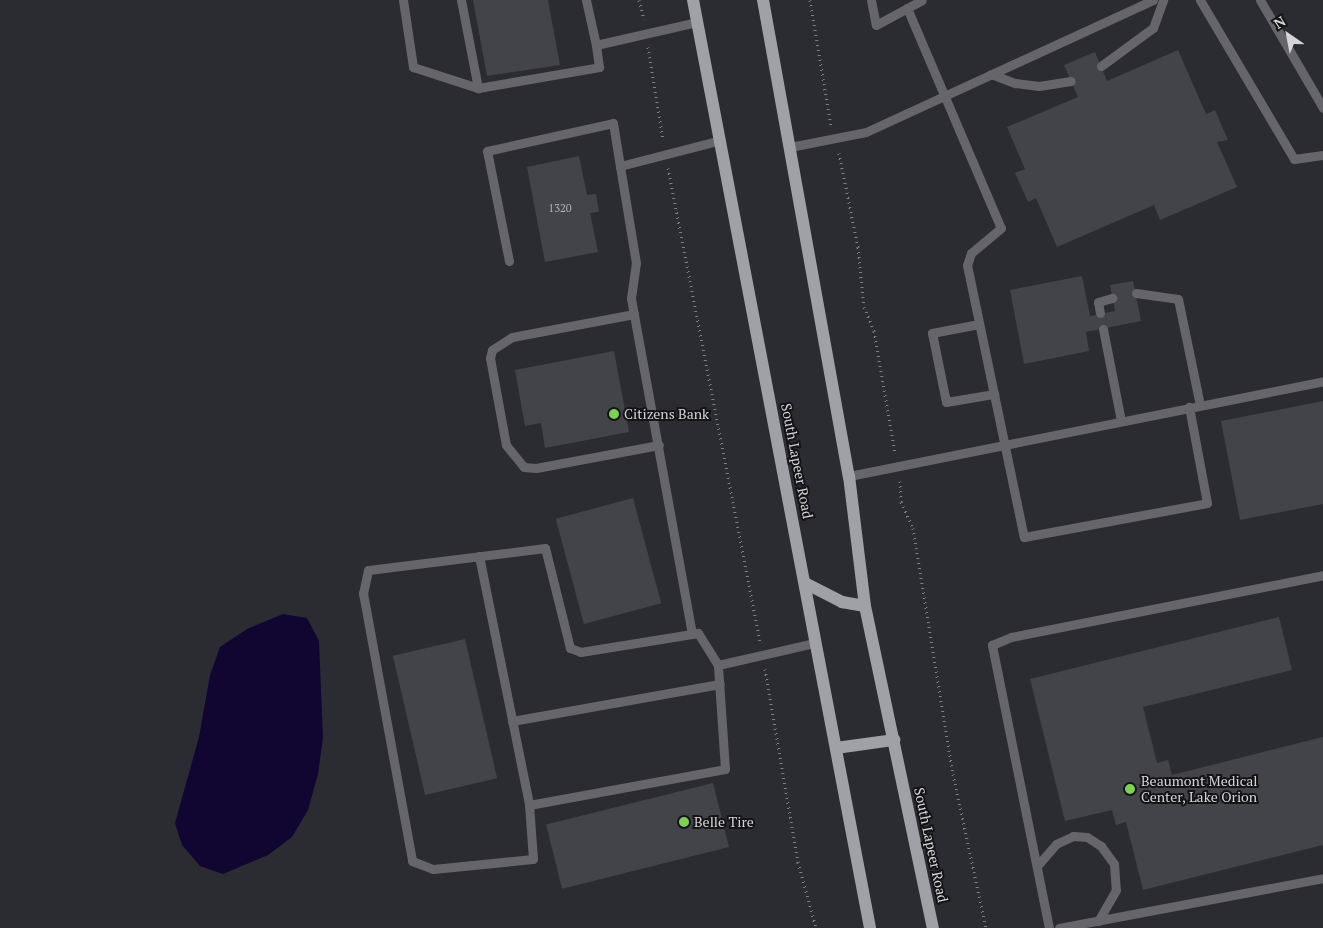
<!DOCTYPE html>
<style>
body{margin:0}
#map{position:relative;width:1323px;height:928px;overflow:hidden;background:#2b2b32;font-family:"PT Serif",serif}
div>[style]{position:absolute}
.water>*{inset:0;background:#110632}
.building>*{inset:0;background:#43434a;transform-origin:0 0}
.path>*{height:3px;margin-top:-1.5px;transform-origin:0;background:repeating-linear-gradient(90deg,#7f7f85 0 1px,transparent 0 5px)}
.service>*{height:9px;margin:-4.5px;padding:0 4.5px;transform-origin:4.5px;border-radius:4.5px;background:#66666a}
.primary>*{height:12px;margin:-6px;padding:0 6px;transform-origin:6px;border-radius:6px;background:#a0a0a7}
.dots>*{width:14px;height:14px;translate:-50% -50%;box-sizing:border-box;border:2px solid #141417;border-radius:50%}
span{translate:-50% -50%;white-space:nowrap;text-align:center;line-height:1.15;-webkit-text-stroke:4px #141417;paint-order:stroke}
.number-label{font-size:11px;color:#b0b0b5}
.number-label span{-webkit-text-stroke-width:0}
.poi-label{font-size:14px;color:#d4d4d9}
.left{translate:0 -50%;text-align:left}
.street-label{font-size:14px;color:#d4d4d9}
.north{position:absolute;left:1263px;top:10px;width:50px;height:50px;-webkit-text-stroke:4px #141417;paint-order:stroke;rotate:327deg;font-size:14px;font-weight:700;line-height:20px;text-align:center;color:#d4d4d9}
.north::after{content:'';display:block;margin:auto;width:18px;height:22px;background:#d4d4d9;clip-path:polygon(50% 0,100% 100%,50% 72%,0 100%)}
</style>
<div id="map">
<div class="water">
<div style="clip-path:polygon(283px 614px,307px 618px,319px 641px,323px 738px,318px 774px,308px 810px,292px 837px,268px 855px,223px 874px,200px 866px,182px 845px,175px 823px,199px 737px,210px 675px,220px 647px,247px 629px)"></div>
</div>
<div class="building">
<div style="clip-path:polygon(473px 0,548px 0,560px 65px,487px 76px)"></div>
<div style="clip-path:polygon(1178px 50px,1206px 114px,1215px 110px,1228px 140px,1217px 142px,1237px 187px,1160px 220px,1154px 205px,1057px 247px,1036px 198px,1028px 202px,1015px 173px,1025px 169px,1007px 127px,1078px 97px,1064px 65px,1095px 52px,1107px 81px)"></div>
<div style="clip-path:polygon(579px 156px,587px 195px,596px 194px,599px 212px,590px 213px,598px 252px,545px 262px,527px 167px)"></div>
<div style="clip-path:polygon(1082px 276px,1090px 316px,1115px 311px,1110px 285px,1133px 281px,1141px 321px,1086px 332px,1089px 351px,1024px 364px,1010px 290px)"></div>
<div style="clip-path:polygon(614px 351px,629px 432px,545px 448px,541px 423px,525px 426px,515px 370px)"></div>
<div style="clip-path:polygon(1323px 401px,1323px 504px,1240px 520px,1221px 421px)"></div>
<div style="left:633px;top:498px;width:109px;height:80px;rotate:75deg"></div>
<div style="clip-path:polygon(1279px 617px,1292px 670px,1143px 707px,1157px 763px,1168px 760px,1172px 775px,1323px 737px,1323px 845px,1143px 890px,1126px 822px,1116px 825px,1112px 810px,1065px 821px,1030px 679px)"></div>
<div style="left:465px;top:639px;width:143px;height:74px;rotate:77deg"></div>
<div style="left:713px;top:783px;width:66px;height:172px;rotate:76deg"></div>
</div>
<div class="path">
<div style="left:639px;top:0;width:20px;rotate:75deg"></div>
<div style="left:810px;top:0;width:127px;rotate:80.5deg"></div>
<div style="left:648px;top:47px;width:94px;rotate:80.8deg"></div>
<div style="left:839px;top:153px;width:96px;rotate:78.6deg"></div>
<div style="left:858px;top:247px;width:60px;rotate:84.3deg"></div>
<div style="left:864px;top:307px;width:26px;rotate:67deg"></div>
<div style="left:874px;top:331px;width:123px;rotate:80.2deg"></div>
<div style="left:668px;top:168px;width:482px;rotate:79deg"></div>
<div style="left:900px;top:481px;width:21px;rotate:87deg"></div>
<div style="left:901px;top:502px;width:29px;rotate:65deg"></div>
<div style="left:913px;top:528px;width:249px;rotate:80.8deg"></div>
<div style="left:953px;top:774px;width:157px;rotate:77.9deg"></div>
<div style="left:765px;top:669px;width:196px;rotate:80.3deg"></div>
<div style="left:798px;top:862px;width:68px;rotate:74.7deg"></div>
</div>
<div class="service">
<div style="left:403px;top:0;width:68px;rotate:81.5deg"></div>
<div style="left:413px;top:67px;width:68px;rotate:17.9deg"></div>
<div style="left:478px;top:88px;width:123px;rotate:-9.8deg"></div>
<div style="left:599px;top:67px;width:22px;rotate:-98deg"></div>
<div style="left:461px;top:0;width:90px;rotate:79.1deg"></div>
<div style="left:586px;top:0;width:46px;rotate:77.5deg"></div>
<div style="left:596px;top:45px;width:104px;rotate:-12.8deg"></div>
<div style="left:871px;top:0;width:25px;rotate:79deg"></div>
<div style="left:876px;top:25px;width:52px;rotate:-28.5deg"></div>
<div style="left:1200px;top:0;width:185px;rotate:59.4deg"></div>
<div style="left:1294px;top:159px;width:29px;rotate:-8deg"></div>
<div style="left:1260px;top:0;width:125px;rotate:59.7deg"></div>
<div style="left:907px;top:8px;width:239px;rotate:66.9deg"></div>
<div style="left:1001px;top:228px;width:39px;rotate:140deg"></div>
<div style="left:971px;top:253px;width:13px;rotate:108deg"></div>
<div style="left:967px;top:265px;width:278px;rotate:78.2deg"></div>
<div style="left:1024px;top:537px;width:186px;rotate:-10.5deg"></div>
<div style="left:1207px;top:503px;width:98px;rotate:-100.6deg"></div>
<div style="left:1101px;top:66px;width:64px;rotate:-36.2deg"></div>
<div style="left:1153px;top:28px;width:30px;rotate:-70deg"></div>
<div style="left:991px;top:74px;width:26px;rotate:21deg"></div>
<div style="left:1015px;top:83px;width:24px;rotate:7deg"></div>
<div style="left:1039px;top:86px;width:32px;rotate:-9deg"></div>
<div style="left:790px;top:147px;width:77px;rotate:-11.2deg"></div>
<div style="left:866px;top:132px;width:316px;rotate:-24.7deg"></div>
<div style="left:509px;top:261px;width:112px;rotate:-101.3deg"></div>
<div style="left:487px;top:151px;width:129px;rotate:-12.5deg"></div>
<div style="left:613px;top:123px;width:44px;rotate:80.8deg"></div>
<div style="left:1136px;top:293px;width:42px;rotate:8.1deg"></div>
<div style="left:1178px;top:299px;width:108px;rotate:78.3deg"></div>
<div style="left:1100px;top:313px;width:11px;rotate:-100deg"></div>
<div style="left:1098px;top:302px;width:15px;rotate:-16deg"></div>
<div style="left:634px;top:314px;width:124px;rotate:169.3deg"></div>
<div style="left:512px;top:337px;width:24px;rotate:147deg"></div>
<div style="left:492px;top:350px;width:8px;rotate:104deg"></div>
<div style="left:490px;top:358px;width:88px;rotate:79.6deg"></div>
<div style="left:506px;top:445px;width:28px;rotate:51deg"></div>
<div style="left:524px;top:467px;width:12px;rotate:5deg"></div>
<div style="left:536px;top:468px;width:125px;rotate:-10.6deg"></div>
<div style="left:979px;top:324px;width:48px;rotate:169.2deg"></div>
<div style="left:932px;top:333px;width:70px;rotate:78.5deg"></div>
<div style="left:946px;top:402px;width:49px;rotate:-9.5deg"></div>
<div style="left:1103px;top:329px;width:94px;rotate:78.9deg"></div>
<div style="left:849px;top:476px;width:483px;rotate:-11.3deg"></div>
<div style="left:479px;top:556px;width:254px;rotate:78.6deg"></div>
<div style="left:692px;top:634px;width:341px;rotate:-100.3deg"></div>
<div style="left:631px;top:298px;width:35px;rotate:-82deg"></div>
<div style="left:636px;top:263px;width:98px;rotate:-99.4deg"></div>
<div style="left:620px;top:166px;width:104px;rotate:-14.4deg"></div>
<div style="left:718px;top:665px;width:38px;rotate:-122deg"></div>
<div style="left:698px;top:633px;width:119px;rotate:170.8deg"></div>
<div style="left:581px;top:652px;width:12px;rotate:-160deg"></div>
<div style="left:570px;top:648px;width:103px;rotate:-104deg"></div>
<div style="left:545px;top:548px;width:178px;rotate:172.9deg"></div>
<div style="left:368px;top:570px;width:24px;rotate:102deg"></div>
<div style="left:363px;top:593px;width:272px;rotate:79.6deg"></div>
<div style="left:412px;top:861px;width:22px;rotate:21deg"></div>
<div style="left:433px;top:869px;width:100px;rotate:-5.7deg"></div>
<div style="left:533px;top:859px;width:54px;rotate:-94.2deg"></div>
<div style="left:529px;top:805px;width:199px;rotate:-10.4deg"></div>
<div style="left:725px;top:769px;width:104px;rotate:-93.9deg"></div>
<div style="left:718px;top:665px;width:98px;rotate:-12.9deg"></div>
<div style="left:512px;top:721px;width:211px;rotate:-10.1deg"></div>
<div style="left:1037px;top:866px;width:29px;rotate:-49deg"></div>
<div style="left:1056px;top:844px;width:19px;rotate:-25deg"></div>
<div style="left:1073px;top:836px;width:14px;rotate:4deg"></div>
<div style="left:1087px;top:837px;width:17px;rotate:33deg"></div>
<div style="left:1101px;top:846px;width:22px;rotate:54deg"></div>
<div style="left:1114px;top:864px;width:26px;rotate:86deg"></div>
<div style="left:1116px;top:890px;width:36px;rotate:120deg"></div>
<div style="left:1049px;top:928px;width:289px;rotate:-101.4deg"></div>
<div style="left:992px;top:645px;width:21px;rotate:-23deg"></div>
<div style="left:1011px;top:637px;width:318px;rotate:-11.2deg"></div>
<div style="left:1059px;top:928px;width:269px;rotate:-10.7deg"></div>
</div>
<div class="primary">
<div style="left:693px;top:0;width:945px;rotate:79.2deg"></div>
<div style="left:763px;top:0;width:484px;rotate:79.8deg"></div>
<div style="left:849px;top:476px;width:131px;rotate:83deg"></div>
<div style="left:865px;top:606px;width:329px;rotate:78.1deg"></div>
<div style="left:805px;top:583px;width:42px;rotate:27.2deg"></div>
<div style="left:842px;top:602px;width:23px;rotate:10deg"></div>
<div style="left:836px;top:748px;width:59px;rotate:-7.9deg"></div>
</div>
<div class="dots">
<div style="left:614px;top:414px;background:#7cd155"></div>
<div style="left:1130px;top:789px;background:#7cd155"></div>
<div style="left:684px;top:822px;background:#7cd155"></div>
</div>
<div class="number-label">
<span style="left:560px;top:208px">1320</span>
</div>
<div class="poi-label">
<span class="left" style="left:624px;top:414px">Citizens Bank</span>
<span class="left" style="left:1141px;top:789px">Beaumont Medical<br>Center, Lake Orion</span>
<span class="left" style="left:694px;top:822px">Belle Tire</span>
</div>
<div class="street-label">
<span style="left:797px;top:461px;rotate:79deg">South Lapeer Road</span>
<span style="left:931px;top:845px;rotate:78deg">South Lapeer Road</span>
</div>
<div class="north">N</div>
</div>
